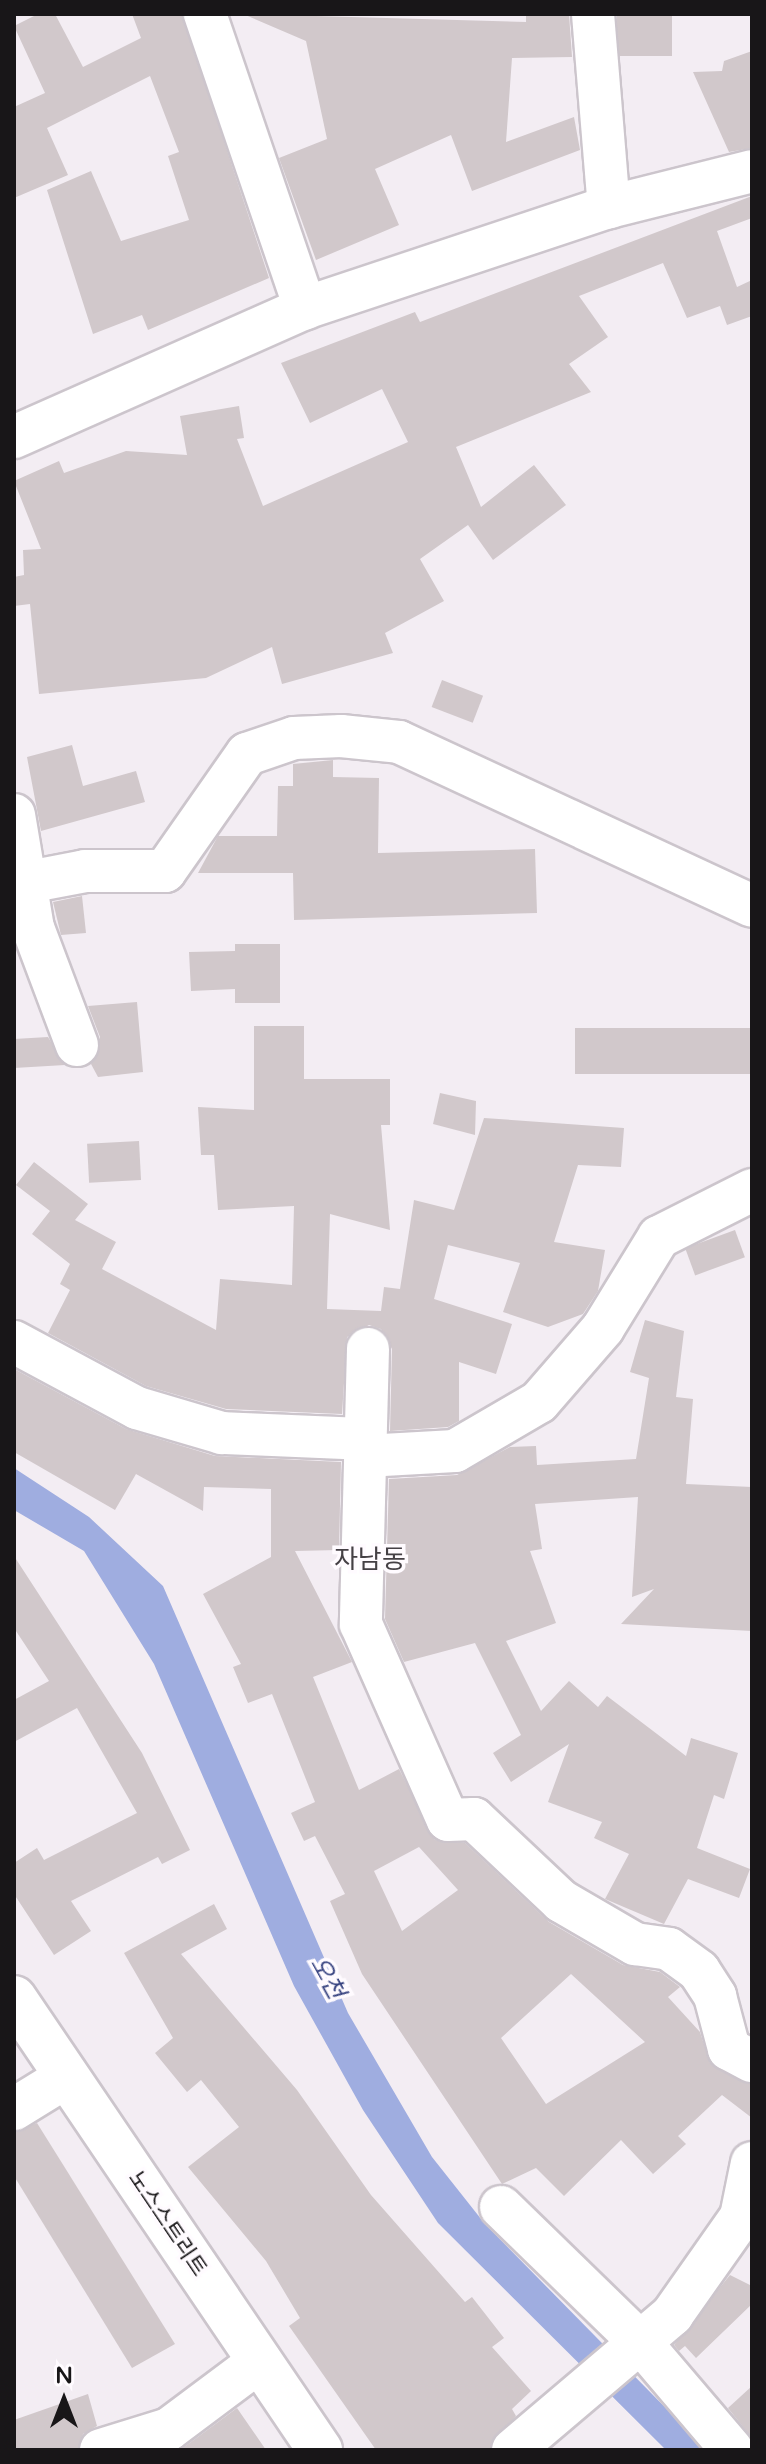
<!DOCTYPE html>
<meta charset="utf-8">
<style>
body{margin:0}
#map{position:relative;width:766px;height:2464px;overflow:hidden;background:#f3edf3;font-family:"Varela Round","Noto Sans KR",sans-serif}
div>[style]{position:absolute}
.water>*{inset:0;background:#9fade0}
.building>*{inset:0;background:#d1c8cb;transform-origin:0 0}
.roads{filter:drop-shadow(2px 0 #ccc5cc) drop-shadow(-2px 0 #ccc5cc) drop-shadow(0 2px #ccc5cc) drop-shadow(0 -2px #ccc5cc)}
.minor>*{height:42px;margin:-21px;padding:0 21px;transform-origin:21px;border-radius:21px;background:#fff}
.secondary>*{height:44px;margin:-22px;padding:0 22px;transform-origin:22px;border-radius:22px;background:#fff}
span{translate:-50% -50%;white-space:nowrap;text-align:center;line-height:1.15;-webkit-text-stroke:7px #fffbff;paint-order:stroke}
.street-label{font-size:22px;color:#181618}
.water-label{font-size:24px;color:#35417f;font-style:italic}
.quarter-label{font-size:26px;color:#454045}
.frame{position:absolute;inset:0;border:16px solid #181618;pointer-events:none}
.north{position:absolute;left:24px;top:2360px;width:80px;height:80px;-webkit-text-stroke:6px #fffbff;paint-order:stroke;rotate:0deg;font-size:22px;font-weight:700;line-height:32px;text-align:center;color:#181618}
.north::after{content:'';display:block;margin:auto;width:28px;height:36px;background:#181618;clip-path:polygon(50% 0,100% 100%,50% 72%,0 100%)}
</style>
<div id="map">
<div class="water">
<div style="clip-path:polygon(14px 1468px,89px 1517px,163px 1586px,348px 2013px,432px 2157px,485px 2224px,707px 2450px,666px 2450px,438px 2223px,363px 2110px,294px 1986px,154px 1664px,84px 1551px,14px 1510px)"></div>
</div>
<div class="building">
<div style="clip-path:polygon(38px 14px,55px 14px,83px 67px,141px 38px,132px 14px,182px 14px,269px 278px,148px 330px,142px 315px,93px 334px,47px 190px,91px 171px,121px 241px,189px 220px,168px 156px,179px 152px,150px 76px,47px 128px,68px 175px,14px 198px,14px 107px,45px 93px,14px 26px)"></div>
<div style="clip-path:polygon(243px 14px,526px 22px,526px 14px,569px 14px,572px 57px,512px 58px,506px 142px,574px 117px,580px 150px,472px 191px,451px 135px,375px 169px,399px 225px,316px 260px,279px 158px,327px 139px,306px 41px)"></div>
<div style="left:617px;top:14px;width:55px;height:42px"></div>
<div style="clip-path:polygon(752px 51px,752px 148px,729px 152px,693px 72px,722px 71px,724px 61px)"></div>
<div style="clip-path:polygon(752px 196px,752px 218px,717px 231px,737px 287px,752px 280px,752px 316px,727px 325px,720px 306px,687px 318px,663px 263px,579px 296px,608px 337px,569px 364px,591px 392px,456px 447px,481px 507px,534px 465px,566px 505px,493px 560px,468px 525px,420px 559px,444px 601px,385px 633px,393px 653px,282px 684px,272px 647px,206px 678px,39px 694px,30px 604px,14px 606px,14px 577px,24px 575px,23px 550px,41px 549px,14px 481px,59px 461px,64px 473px,126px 451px,187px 455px,180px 416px,239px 406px,244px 438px,237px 439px,263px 506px,408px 442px,382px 389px,310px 423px,281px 363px,415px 312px,420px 322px)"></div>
<div style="left:442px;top:680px;width:44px;height:29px;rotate:21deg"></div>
<div style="clip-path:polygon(72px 745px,83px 786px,136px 771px,145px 802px,41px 831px,27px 757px)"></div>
<div style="clip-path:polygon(333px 760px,333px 777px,379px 778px,378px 853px,535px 849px,537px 913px,294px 920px,293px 873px,198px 873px,218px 836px,277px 836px,278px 786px,293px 786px,293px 764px)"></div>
<div style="clip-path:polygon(82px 896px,86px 933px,61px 935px,53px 902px)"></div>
<div style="clip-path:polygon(235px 944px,280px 944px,280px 1003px,235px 1003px,235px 989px,191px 991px,189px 952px,235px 951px)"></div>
<div style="clip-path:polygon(137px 1002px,143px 1072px,98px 1077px,91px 1064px,100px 1037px,88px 1006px)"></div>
<div style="clip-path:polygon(254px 1026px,304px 1026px,304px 1079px,390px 1079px,390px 1125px,381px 1125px,390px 1230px,330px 1214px,327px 1309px,381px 1311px,384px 1287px,400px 1289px,414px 1200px,454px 1210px,484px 1118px,624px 1128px,621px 1167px,578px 1165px,554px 1242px,605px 1250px,598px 1291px,583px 1314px,548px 1327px,503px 1312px,520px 1263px,448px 1245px,434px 1299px,512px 1324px,496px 1374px,459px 1362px,459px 1421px,448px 1427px,390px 1431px,392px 1349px,381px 1329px,369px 1325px,347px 1337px,342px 1414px,226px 1409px,146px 1386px,48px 1333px,70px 1290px,60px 1284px,70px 1264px,32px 1234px,50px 1211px,16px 1185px,34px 1162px,88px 1204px,75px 1220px,116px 1242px,102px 1269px,216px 1330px,220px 1279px,292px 1285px,294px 1206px,218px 1210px,214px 1155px,201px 1155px,198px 1107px,254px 1110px)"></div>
<div style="left:752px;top:1028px;width:46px;height:177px;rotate:90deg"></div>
<div style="clip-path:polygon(48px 1037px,65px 1065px,14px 1068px,14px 1039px)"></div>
<div style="clip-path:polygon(440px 1093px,476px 1101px,475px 1135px,433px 1124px)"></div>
<div style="left:139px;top:1141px;width:39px;height:52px;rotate:87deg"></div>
<div style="left:735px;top:1230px;width:29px;height:53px;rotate:70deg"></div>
<div style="clip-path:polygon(645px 1320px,684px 1331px,676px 1397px,693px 1399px,686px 1484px,752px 1487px,752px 1631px,621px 1624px,654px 1589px,632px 1597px,638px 1497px,535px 1504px,542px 1549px,530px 1551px,556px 1623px,506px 1641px,541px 1711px,569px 1681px,598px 1707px,607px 1696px,686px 1756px,691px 1738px,738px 1753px,724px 1799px,714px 1795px,697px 1848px,750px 1869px,739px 1898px,688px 1879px,664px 1924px,605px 1899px,629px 1854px,594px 1838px,602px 1822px,548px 1802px,569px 1744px,511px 1782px,493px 1753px,521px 1735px,475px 1643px,404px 1662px,385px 1619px,389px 1479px,457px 1475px,510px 1447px,536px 1446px,537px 1465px,636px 1459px,649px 1378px,630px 1372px)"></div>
<div style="clip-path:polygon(evenodd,14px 1369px,126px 1429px,215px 1456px,341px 1462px,339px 1550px,295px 1551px,352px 1662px,313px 1677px,359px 1790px,399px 1769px,435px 1840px,465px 1843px,549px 1922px,623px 1965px,660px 1972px,680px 1987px,668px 1997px,700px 2032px,710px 2063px,752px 2085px,752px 2118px,722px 2095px,678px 2136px,686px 2144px,653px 2174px,621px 2140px,564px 2196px,536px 2168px,502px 2184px,362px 1974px,330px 1901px,345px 1894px,315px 1836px,304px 1841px,291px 1813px,315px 1802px,272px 1694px,248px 1703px,233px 1667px,241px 1664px,203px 1594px,271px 1557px,271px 1489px,204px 1487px,203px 1511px,136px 1474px,115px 1510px,14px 1452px,14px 1369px,419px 1847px,458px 1890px,402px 1931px,374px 1871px,419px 1847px,14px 1369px,571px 1974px,645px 2042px,546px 2104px,501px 2038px,571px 1974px)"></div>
<div style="clip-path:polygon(14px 1556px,142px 1753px,190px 1850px,162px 1864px,158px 1857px,71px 1901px,91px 1931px,54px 1955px,14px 1894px,14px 1863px,37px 1848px,44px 1860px,137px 1813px,77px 1708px,14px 1742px,14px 1700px,49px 1681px,14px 1628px)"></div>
<div style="clip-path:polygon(214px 1904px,227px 1929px,181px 1954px,297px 2090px,371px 2195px,465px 2302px,472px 2297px,504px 2338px,492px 2347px,531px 2391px,512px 2409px,516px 2416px,490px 2450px,376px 2450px,289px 2326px,300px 2318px,266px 2261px,188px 2167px,239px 2127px,201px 2080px,187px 2092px,155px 2053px,173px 2038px,124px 1953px)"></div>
<div style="clip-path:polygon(37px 2123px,175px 2344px,132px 2368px,14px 2176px,14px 2133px)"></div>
<div style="clip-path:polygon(730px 2275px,752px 2286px,752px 2304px,696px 2358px,685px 2346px,679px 2351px,674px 2345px)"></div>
<div style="clip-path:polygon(752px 2386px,752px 2438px,728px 2408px)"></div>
<div style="clip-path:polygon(88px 2394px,97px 2426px,83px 2434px,78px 2450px,14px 2450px,14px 2420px)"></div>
<div style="clip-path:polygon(237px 2408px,266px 2450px,180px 2450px,183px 2448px)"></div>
</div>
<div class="roads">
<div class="minor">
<div style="left:205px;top:14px;width:311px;rotate:71.2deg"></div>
<div style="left:593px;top:14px;width:194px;rotate:85.3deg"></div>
<div style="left:14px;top:437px;width:318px;rotate:-23.9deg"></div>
<div style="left:305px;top:308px;width:320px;rotate:-18.4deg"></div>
<div style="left:609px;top:207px;width:147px;rotate:-14.1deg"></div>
<div style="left:14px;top:815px;width:115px;rotate:80.5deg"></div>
<div style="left:33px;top:928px;width:125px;rotate:69.4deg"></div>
<div style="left:28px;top:882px;width:58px;rotate:-10.9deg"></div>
<div style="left:85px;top:871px;width:80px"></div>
<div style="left:165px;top:871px;width:143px;rotate:-55deg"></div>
<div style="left:247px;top:754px;width:50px;rotate:-18.8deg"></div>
<div style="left:294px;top:738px;width:47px;rotate:-2.4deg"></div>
<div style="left:341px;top:736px;width:58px;rotate:5.9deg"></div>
<div style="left:399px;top:742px;width:389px;rotate:24.9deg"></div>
<div style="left:14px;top:1342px;width:140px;rotate:28.2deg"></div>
<div style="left:137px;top:1408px;width:89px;rotate:16.4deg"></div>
<div style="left:222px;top:1433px;width:143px;rotate:2.4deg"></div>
<div style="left:368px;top:1349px;width:275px;rotate:91.5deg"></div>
<div style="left:361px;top:1624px;width:214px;rotate:66.1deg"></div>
<div style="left:448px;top:1820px;width:26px;rotate:-2deg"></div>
<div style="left:474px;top:1819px;width:120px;rotate:43.3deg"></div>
<div style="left:561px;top:1901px;width:86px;rotate:30.2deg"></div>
<div style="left:635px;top:1944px;width:34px;rotate:8deg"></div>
<div style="left:669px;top:1949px;width:37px;rotate:36deg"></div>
<div style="left:699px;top:1971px;width:30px;rotate:57deg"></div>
<div style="left:715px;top:1996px;width:55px;rotate:75.2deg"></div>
<div style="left:729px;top:2049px;width:26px;rotate:28deg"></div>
<div style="left:365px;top:1456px;width:90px;rotate:-3.2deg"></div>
<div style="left:455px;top:1451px;width:97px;rotate:-30.3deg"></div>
<div style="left:539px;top:1402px;width:98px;rotate:-49.1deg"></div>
<div style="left:603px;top:1328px;width:107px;rotate:-58.4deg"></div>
<div style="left:659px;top:1237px;width:104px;rotate:-26.8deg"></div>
<div style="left:14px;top:2109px;width:61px;rotate:-31.6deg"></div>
<div style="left:501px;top:2207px;width:195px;rotate:44.2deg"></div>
<div style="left:641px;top:2343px;width:140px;rotate:49.6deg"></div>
<div style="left:101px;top:2450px;width:71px;rotate:-17.2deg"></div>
<div style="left:169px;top:2429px;width:114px;rotate:-36.8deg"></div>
<div style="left:513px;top:2450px;width:209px;rotate:-40.3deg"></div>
<div style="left:672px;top:2315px;width:120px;rotate:-54.9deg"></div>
<div style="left:741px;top:2217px;width:55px;rotate:-78.5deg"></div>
</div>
<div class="secondary">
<div style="left:14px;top:1998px;width:546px;rotate:55.9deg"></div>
</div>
</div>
<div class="street-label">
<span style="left:167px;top:2224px;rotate:56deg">노스스트리트</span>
</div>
<div class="water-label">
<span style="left:327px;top:1978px;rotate:61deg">오천</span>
</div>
<div class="quarter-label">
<span style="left:370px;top:1560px">자남동</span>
</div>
<div class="frame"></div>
<div class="north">N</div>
</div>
